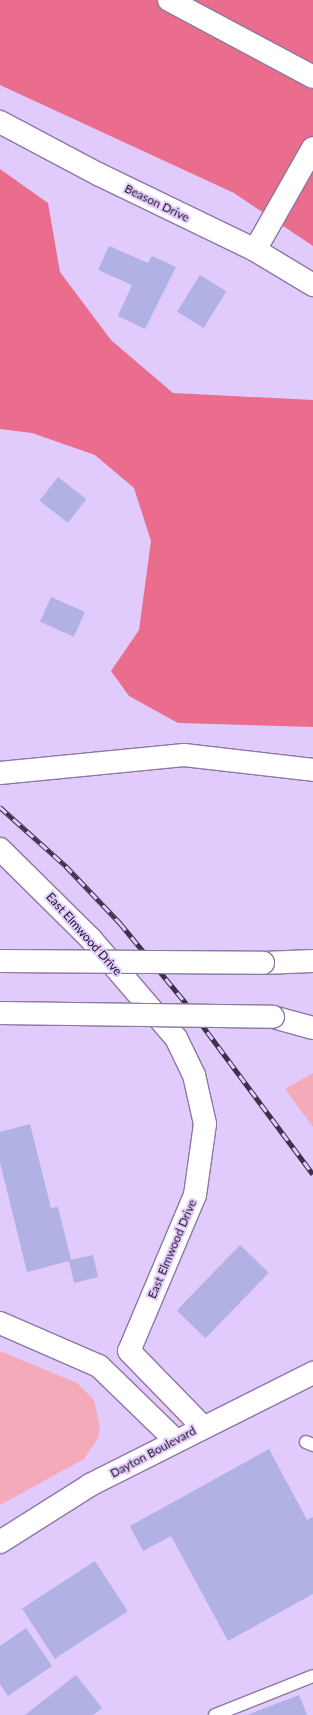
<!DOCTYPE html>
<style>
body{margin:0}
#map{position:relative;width:313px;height:1715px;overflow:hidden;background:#e1cafc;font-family:Lato,sans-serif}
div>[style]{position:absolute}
.green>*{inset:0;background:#f4aab9}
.forest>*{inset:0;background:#ea6d8d}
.building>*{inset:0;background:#b2b1e3;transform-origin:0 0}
.roads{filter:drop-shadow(1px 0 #8d77a5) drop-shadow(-1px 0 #8d77a5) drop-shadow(0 1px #8d77a5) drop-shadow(0 -1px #8d77a5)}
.service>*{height:12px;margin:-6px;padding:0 6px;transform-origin:6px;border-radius:6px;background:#fff}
.minor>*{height:22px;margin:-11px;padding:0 11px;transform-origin:11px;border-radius:11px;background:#fff}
.secondary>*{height:22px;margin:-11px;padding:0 11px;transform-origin:11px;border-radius:11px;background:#fff}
.motorway>*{height:22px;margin:-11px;padding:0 11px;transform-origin:11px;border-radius:11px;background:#fff}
.rail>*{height:4.5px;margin-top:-2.25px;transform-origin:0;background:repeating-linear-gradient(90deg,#e1cafc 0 9px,#3c3148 0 18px);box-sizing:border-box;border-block:1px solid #3c3148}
.bridges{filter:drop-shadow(1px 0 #8d77a5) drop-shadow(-1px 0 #8d77a5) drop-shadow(0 1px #8d77a5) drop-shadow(0 -1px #8d77a5)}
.motorway-bridge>*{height:22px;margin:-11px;padding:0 11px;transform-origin:11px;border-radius:11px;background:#fff}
span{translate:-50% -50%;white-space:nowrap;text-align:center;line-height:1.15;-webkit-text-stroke:4px #e1cafc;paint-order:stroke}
.street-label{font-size:12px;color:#1b1224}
</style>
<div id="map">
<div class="green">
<div style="clip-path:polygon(313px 1073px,313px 1127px,285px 1089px)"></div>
<div style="clip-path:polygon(0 1351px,77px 1383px,94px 1400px,100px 1427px,98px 1438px,84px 1459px,0 1505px)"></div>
</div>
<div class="forest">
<div style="clip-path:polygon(0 0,313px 0,313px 246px,234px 193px,0 85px)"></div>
<div style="clip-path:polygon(0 169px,48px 203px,60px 272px,111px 340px,173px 393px,313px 400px,313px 727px,178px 723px,129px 696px,111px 671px,139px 630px,151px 541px,134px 488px,95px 455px,32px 433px,0 429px)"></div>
</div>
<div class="building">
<div style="clip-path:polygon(109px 246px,148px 263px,152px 256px,176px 267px,145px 329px,118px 316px,132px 285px,98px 270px)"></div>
<div style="left:200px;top:275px;width:31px;height:43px;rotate:32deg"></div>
<div style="left:58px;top:477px;width:36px;height:30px;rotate:38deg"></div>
<div style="left:51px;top:597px;width:37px;height:27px;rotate:24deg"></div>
<div style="clip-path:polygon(30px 1124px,51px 1208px,58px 1207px,71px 1260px,93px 1255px,98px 1277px,74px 1283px,69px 1261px,27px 1272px,0 1162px,0 1132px)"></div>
<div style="left:240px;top:1245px;width:40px;height:91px;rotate:44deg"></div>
<div style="clip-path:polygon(269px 1449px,307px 1520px,313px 1517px,313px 1594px,228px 1641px,171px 1536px,143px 1551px,130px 1526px)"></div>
<div style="left:95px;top:1561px;width:60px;height:87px;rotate:57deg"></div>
<div style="clip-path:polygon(26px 1628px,52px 1666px,8px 1696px,0 1684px,0 1646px)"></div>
<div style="clip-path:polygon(76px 1675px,102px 1708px,93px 1715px,25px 1715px)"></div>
<div style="clip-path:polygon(299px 1695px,307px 1715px,247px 1715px)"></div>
</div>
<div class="roads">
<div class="service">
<div style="left:306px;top:1442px;width:8px;rotate:23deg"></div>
<div style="left:215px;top:1715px;width:105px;rotate:-21.7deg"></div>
</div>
<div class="minor">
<div style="left:169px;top:0;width:163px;rotate:28.1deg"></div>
<div style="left:0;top:122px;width:111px;rotate:28deg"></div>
<div style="left:98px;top:174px;width:174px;rotate:25.8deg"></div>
<div style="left:255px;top:250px;width:68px;rotate:31.1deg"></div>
<div style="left:255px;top:250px;width:117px;rotate:-60.4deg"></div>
<div style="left:0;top:849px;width:127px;rotate:44.7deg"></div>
<div style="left:90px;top:938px;width:132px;rotate:49.3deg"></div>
<div style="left:176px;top:1038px;width:41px;rotate:64.1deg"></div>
<div style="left:194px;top:1075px;width:50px;rotate:77.3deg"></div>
<div style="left:205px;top:1124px;width:72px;rotate:98deg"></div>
<div style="left:195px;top:1195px;width:169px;rotate:112.9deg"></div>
<div style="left:129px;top:1351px;width:105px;rotate:45.8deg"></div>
<div style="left:0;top:1323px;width:108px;rotate:23.5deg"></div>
<div style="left:99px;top:1366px;width:106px;rotate:44.2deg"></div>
</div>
<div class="secondary">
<div style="left:0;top:1542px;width:107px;rotate:-32.3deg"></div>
<div style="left:90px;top:1485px;width:250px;rotate:-26.7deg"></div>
</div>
<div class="motorway">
<div style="left:0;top:773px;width:185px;rotate:-5.6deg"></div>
<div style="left:184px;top:755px;width:130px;rotate:6.6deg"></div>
<div style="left:263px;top:963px;width:50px;rotate:-2.3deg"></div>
<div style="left:273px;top:1017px;width:41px;rotate:15.4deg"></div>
</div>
</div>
<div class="rail">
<div style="left:0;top:807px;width:89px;rotate:41.8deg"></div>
<div style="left:66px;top:866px;width:79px;rotate:46.5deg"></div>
<div style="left:120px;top:923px;width:104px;rotate:50.5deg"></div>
<div style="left:186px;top:1003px;width:213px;rotate:53.4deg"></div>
</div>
<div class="bridges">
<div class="motorway-bridge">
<div style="left:0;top:961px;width:263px;rotate:0.4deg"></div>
<div style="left:0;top:1013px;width:273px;rotate:0.8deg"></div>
</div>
</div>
<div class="street-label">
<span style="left:157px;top:203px;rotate:26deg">Beason Drive</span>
<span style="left:84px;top:934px;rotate:48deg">East Elmwood Drive</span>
<span style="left:172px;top:1249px;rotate:-67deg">East Elmwood Drive</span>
<span style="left:153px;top:1452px;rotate:-28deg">Dayton Boulevard</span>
</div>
</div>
